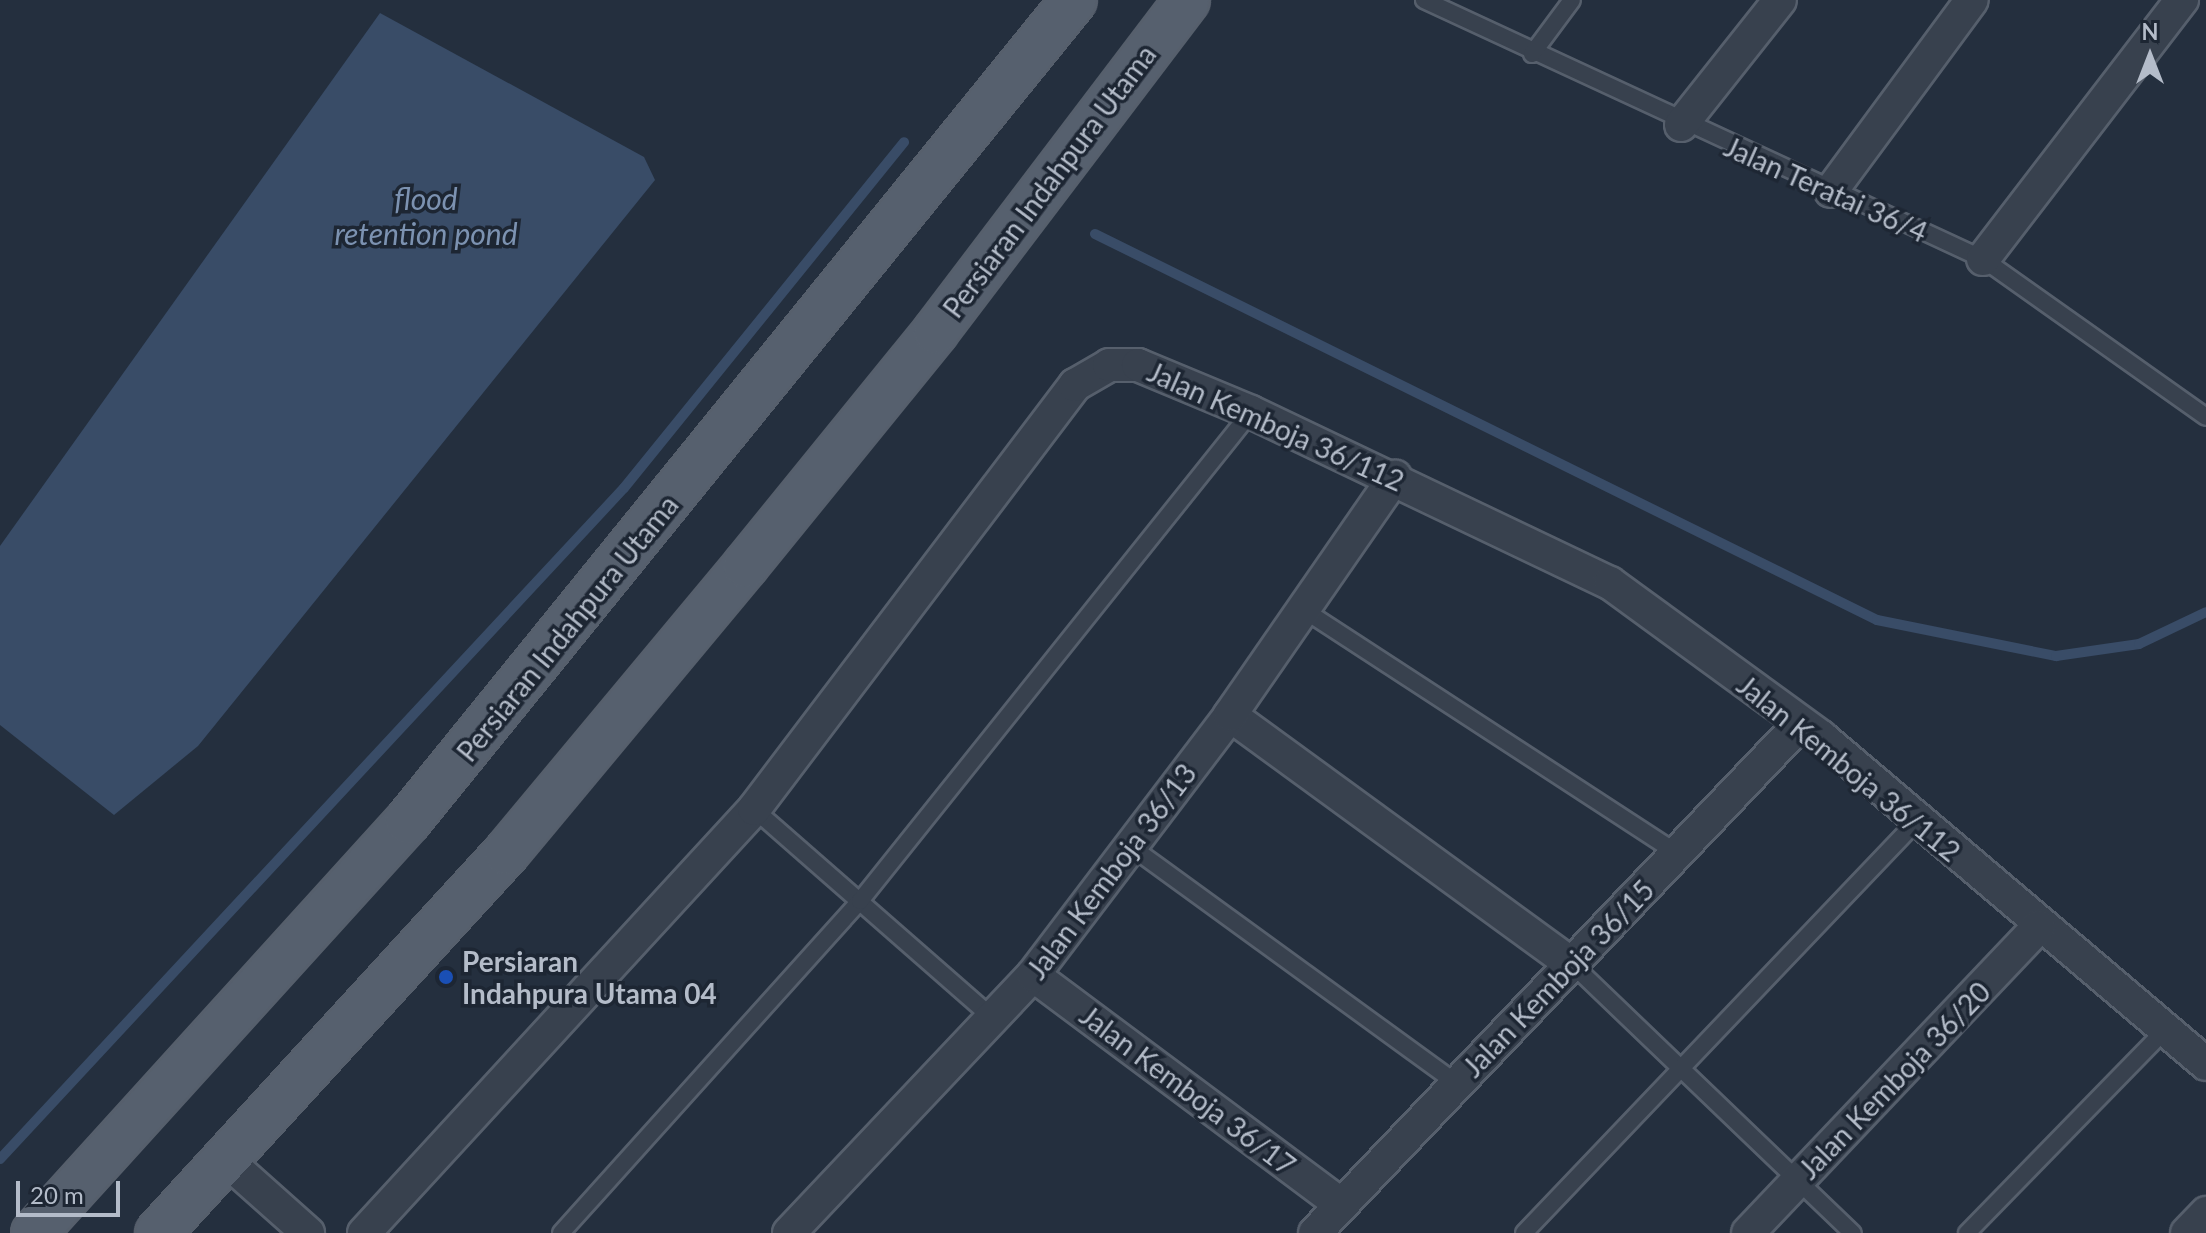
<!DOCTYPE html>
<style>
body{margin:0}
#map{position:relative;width:2206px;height:1233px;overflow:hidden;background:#242f3e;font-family:Lato,sans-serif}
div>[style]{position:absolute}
.water>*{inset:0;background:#394c67}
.stream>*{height:10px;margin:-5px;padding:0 5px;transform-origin:5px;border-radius:5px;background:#394c67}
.roads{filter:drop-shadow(2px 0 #565f6c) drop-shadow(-2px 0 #565f6c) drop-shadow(0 2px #565f6c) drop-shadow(0 -2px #565f6c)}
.service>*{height:16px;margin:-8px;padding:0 8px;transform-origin:8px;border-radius:8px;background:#38414e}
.minor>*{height:32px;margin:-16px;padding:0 16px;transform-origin:16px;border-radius:16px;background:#38414e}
.primary>*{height:44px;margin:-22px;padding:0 22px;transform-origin:22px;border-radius:22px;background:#56606e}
.dots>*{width:22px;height:22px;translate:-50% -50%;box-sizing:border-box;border:4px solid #1d2633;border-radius:50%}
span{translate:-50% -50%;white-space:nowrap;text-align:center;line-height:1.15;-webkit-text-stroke:7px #1d2633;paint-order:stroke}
.street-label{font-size:28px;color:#b4bcc9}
.poi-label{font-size:28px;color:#b4bcc9;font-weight:700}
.left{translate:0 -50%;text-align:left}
.water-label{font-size:30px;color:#7c92b1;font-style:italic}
.north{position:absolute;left:2110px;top:16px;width:80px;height:80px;-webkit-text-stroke:6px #1d2633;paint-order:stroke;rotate:0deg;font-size:22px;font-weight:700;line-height:32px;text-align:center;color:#b4bcc9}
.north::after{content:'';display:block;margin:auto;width:28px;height:36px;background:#b4bcc9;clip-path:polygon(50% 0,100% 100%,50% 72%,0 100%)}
.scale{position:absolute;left:16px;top:1181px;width:104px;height:36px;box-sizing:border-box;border:4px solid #b4bcc9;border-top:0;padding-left:10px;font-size:24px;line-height:28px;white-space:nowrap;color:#b4bcc9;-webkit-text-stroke:6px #1d2633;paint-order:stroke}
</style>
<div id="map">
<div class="water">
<div style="clip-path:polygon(380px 13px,644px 157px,655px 180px,198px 746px,114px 815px,0 725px,0 546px)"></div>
</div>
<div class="stream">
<div style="left:1095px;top:234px;width:872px;rotate:26.27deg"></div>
<div style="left:1877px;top:620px;width:183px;rotate:11.4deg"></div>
<div style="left:2056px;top:656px;width:84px;rotate:-8.2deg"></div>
<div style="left:2139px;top:644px;width:74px;rotate:-25.5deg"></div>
<div style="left:0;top:1159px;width:916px;rotate:-47.08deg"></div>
<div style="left:624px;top:488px;width:445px;rotate:-51deg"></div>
</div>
<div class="roads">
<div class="service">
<div style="left:1424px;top:0;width:616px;rotate:24.86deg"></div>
<div style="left:1983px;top:259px;width:273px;rotate:35.3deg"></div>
<div style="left:1532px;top:54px;width:67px;rotate:-53.5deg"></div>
<div style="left:1301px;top:608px;width:449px;rotate:33.1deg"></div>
<div style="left:754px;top:809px;width:319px;rotate:41.2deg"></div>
<div style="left:1130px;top:846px;width:405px;rotate:36deg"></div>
<div style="left:1572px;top:964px;width:389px;rotate:43.8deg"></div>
<div style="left:561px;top:1233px;width:447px;rotate:-48deg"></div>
<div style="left:860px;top:901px;width:626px;rotate:-51.35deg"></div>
<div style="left:1524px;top:1233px;width:569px;rotate:-46.35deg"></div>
<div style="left:1967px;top:1233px;width:284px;rotate:-45.7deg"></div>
</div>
<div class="minor">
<div style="left:1681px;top:125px;width:159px;rotate:-51.6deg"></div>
<div style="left:1831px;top:191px;width:237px;rotate:-53.6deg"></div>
<div style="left:1983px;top:259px;width:327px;rotate:-52.5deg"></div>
<div style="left:1230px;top:715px;width:423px;rotate:36.1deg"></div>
<div style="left:1033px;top:975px;width:385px;rotate:36.7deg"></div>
<div style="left:226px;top:1160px;width:110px;rotate:41.7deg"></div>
<div style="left:364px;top:1233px;width:576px;rotate:-47.39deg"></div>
<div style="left:754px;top:809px;width:532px;rotate:-52.87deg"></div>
<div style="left:1075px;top:385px;width:39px;rotate:-30deg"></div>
<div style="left:1109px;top:365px;width:29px"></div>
<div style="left:1138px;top:365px;width:122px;rotate:22.6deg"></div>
<div style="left:1251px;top:412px;width:398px;rotate:25.5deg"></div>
<div style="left:1610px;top:583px;width:261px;rotate:36.1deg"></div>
<div style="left:1821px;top:737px;width:505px;rotate:40.34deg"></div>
<div style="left:789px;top:1233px;width:355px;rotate:-46.6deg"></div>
<div style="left:1033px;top:975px;width:326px;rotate:-52.8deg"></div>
<div style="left:1230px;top:715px;width:290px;rotate:-55.3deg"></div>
<div style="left:1315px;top:1233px;width:704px;rotate:-46.38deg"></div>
<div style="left:1748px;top:1233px;width:423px;rotate:-46.5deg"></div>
<div style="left:2187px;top:1233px;width:28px;rotate:-46deg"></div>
</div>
<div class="primary">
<div style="left:34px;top:1233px;width:556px;rotate:-47.77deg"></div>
<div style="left:408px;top:821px;width:1057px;rotate:-50.95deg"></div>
<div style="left:158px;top:1233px;width:517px;rotate:-47.51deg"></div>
<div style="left:507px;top:852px;width:373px;rotate:-50.2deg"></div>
<div style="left:746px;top:565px;width:301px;rotate:-50.9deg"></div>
<div style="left:936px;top:331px;width:415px;rotate:-52.8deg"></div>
</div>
</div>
<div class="dots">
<div style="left:446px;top:977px;background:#1a4fb4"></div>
</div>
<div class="street-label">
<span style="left:1049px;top:181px;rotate:-53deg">Persiaran Indahpura Utama</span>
<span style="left:1826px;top:189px;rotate:24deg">Jalan Teratai 36/4</span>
<span style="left:1276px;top:426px;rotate:24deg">Jalan Kemboja 36/112</span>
<span style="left:567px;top:628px;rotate:-51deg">Persiaran Indahpura Utama</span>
<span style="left:1849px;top:768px;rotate:39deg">Jalan Kemboja 36/112</span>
<span style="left:1111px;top:871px;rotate:-53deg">Jalan Kemboja 36/13</span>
<span style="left:1558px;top:978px;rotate:-46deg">Jalan Kemboja 36/15</span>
<span style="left:1894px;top:1080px;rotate:-46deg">Jalan Kemboja 36/20</span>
<span style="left:1188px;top:1090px;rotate:37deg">Jalan Kemboja 36/17</span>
</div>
<div class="poi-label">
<span class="left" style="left:462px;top:977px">Persiaran<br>Indahpura Utama 04</span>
</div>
<div class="water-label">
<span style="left:426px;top:215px">flood<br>retention pond</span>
</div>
<div class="north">N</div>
<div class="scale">20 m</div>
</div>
